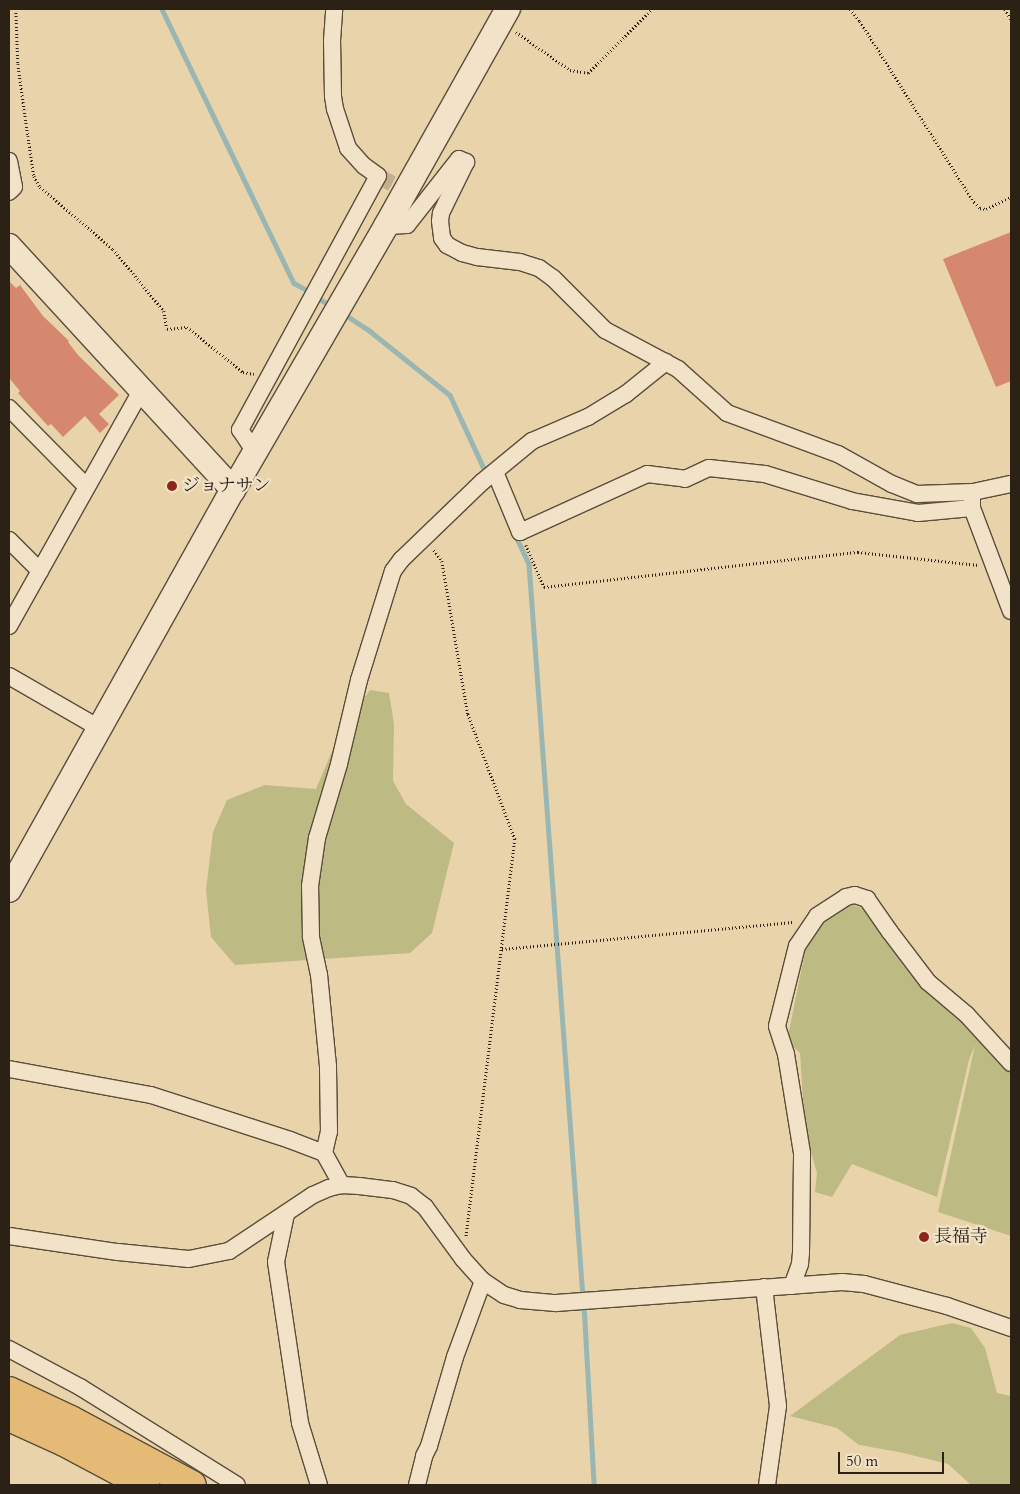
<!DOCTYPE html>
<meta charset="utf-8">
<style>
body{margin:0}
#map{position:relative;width:1020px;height:1494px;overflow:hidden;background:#e9d3ab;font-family:Cardo,"Noto Serif JP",serif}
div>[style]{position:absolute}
.green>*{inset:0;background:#beba83}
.stream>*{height:4.5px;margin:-2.25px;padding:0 2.25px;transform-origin:2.25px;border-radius:2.25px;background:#9ab6b2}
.building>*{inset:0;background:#d5886e}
.street-tunnel>*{height:16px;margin-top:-8px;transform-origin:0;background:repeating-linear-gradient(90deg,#c3af8d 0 16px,transparent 0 24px)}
.path>*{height:2.5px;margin-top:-1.25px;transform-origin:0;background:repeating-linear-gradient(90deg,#2b2115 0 1px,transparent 0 3.5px)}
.roads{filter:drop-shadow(1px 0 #5a4e3a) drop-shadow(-1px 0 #5a4e3a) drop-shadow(0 1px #5a4e3a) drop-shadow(0 -1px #5a4e3a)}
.street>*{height:16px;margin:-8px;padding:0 8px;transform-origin:8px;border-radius:8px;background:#f1e2c8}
.secondary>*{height:24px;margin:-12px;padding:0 12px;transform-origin:12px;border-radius:12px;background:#f1e2c8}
.highway>*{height:28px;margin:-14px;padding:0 14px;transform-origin:14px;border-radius:14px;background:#e4ba76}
.dots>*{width:14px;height:14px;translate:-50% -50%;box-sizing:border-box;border:2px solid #f1e2c8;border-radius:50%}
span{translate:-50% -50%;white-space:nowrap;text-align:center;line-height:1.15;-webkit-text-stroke:4.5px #f1e2c8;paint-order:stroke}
.poi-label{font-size:18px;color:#2b2115}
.left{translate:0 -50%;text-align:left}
.frame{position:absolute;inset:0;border:10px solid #2b2115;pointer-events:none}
.scale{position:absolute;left:838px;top:1452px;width:106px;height:22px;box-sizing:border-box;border:2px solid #2b2115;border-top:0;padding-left:6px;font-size:15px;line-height:18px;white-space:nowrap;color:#2b2115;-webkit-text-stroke:4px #f1e2c8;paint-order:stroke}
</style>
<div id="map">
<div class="green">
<div style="clip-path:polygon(370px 690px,389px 693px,394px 724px,393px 781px,406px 804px,454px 843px,432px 933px,410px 953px,235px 965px,211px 937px,206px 890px,213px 832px,227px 800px,265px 785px,316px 789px,342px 728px)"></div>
<div style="clip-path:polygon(849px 904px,860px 907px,875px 921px,978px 1036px,977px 1039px,1011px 1074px,1011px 1236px,938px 1212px,975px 1045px,969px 1060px,937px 1197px,852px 1164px,832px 1197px,815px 1192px,817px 1173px,805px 1131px,800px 1053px,787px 1041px,807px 942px,825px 917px)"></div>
<div style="clip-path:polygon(952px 1323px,971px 1328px,985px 1348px,997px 1393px,1011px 1396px,1011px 1485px,971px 1485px,948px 1464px,899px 1452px,859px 1445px,837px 1428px,790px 1416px,900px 1335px)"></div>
</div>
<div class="stream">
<div style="left:162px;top:9px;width:304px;rotate:64.3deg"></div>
<div style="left:294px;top:283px;width:18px;rotate:29deg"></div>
<div style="left:316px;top:297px;width:17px;rotate:31deg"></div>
<div style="left:344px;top:314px;width:31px;rotate:33deg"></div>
<div style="left:370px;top:331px;width:102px;rotate:38.7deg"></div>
<div style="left:450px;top:395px;width:86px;rotate:65.2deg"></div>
<div style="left:515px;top:534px;width:33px;rotate:65deg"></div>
<div style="left:529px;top:564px;width:735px;rotate:85.79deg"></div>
<div style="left:584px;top:1304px;width:181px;rotate:86.8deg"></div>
</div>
<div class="building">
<div style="clip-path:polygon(1011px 232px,1011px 381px,996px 387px,943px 259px)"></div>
<div style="clip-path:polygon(9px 281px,16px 288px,20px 285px,43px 316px,69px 341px,68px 342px,78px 355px,119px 395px,99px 414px,109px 424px,100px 433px,85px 416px,63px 437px,51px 424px,48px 426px,18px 393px,20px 391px,9px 378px)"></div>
</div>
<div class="street-tunnel">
<div style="left:378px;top:176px;width:59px;rotate:28.3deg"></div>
</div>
<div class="path">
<div style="left:16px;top:9px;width:55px;rotate:87.9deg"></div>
<div style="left:18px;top:64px;width:73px;rotate:82.1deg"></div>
<div style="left:28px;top:136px;width:40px;rotate:81.5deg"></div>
<div style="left:34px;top:176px;width:13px;rotate:61deg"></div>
<div style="left:40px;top:187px;width:96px;rotate:40.3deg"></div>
<div style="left:113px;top:249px;width:80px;rotate:50.6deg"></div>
<div style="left:164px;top:311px;width:18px;rotate:81deg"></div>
<div style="left:167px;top:329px;width:20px;rotate:-6deg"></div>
<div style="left:187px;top:327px;width:72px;rotate:38.8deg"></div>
<div style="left:243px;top:372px;width:11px;rotate:10deg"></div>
<div style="left:850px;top:9px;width:16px;rotate:50deg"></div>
<div style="left:860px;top:21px;width:214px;rotate:57.8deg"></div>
<div style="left:974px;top:202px;width:8px;rotate:45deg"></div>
<div style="left:980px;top:208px;width:6px;rotate:9deg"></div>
<div style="left:986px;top:209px;width:28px;rotate:-26deg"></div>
<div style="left:1005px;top:9px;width:12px;rotate:59deg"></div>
<div style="left:516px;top:32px;width:66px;rotate:35.1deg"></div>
<div style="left:570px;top:70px;width:18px;rotate:9deg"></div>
<div style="left:588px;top:73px;width:91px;rotate:-45deg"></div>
<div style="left:526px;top:545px;width:46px;rotate:66.8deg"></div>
<div style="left:544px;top:587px;width:316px;rotate:-6.4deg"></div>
<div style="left:858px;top:552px;width:121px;rotate:6.2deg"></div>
<div style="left:434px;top:550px;width:14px;rotate:54deg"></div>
<div style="left:442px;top:561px;width:155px;rotate:80.4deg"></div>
<div style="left:468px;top:714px;width:134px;rotate:69.4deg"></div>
<div style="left:515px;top:839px;width:402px;rotate:97deg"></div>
<div style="left:502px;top:949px;width:294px;rotate:-5.3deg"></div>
</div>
<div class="roads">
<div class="street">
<div style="left:9px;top:161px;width:26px;rotate:79deg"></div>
<div style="left:14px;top:187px;width:7px;rotate:135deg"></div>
<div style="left:386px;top:226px;width:21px;rotate:-3deg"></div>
<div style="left:407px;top:225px;width:84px;rotate:-51.8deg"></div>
<div style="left:459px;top:159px;width:8px;rotate:23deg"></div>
<div style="left:466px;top:162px;width:57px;rotate:116.1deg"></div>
<div style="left:441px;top:213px;width:8px;rotate:97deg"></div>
<div style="left:440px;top:221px;width:17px;rotate:83deg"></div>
<div style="left:442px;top:238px;width:9px;rotate:54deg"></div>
<div style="left:447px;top:245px;width:17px;rotate:28deg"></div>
<div style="left:462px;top:253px;width:16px;rotate:15deg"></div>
<div style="left:477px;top:257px;width:43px;rotate:6.6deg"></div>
<div style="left:520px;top:262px;width:20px;rotate:18deg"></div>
<div style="left:539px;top:268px;width:17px;rotate:36deg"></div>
<div style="left:553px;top:278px;width:74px;rotate:45deg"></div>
<div style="left:605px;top:330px;width:83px;rotate:28.1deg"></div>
<div style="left:678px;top:369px;width:66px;rotate:41.9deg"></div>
<div style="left:727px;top:413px;width:118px;rotate:20.3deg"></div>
<div style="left:838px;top:454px;width:62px;rotate:29.1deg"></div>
<div style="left:892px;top:484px;width:27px;rotate:22deg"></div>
<div style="left:917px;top:494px;width:56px;rotate:-2deg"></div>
<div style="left:973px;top:492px;width:39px;rotate:-12deg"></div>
<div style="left:9px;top:408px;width:111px;rotate:45.4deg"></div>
<div style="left:255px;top:452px;width:27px;rotate:-124deg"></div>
<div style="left:240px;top:430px;width:289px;rotate:-61.5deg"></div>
<div style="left:378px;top:176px;width:17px;rotate:-144deg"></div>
<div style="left:364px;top:166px;width:24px;rotate:-132deg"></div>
<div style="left:348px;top:148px;width:41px;rotate:-108.4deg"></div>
<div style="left:335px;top:109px;width:13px;rotate:-99deg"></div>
<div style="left:333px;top:96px;width:55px;rotate:-91deg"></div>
<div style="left:332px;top:41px;width:32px;rotate:-86deg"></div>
<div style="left:495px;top:472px;width:65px;rotate:67.4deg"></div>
<div style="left:520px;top:532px;width:140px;rotate:-24.5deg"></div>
<div style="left:647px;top:474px;width:38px;rotate:7deg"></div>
<div style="left:685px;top:479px;width:26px;rotate:-25deg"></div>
<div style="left:709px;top:468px;width:56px;rotate:6.1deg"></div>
<div style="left:765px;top:474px;width:91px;rotate:17.2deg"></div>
<div style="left:852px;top:501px;width:67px;rotate:10.3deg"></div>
<div style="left:918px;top:513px;width:54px;rotate:-5.3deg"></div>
<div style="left:972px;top:498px;width:10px;rotate:90deg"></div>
<div style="left:972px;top:508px;width:110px;rotate:69.3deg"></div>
<div style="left:9px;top:540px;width:44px;rotate:45deg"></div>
<div style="left:9px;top:626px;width:270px;rotate:-60.7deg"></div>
<div style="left:9px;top:676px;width:104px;rotate:30deg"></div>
<div style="left:9px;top:1069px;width:144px;rotate:10.4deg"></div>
<div style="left:151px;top:1095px;width:146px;rotate:17.9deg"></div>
<div style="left:290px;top:1140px;width:36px;rotate:21deg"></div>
<div style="left:324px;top:1153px;width:37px;rotate:61deg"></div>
<div style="left:324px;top:1153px;width:22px;rotate:-77deg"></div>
<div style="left:329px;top:1132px;width:66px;rotate:-90.9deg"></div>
<div style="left:328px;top:1066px;width:91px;rotate:-95.6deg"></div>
<div style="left:319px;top:975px;width:40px;rotate:-102deg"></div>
<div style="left:311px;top:936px;width:50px;rotate:-91.1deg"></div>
<div style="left:310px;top:886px;width:49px;rotate:-81.7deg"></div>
<div style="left:317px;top:838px;width:77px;rotate:-73.4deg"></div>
<div style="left:339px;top:764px;width:86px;rotate:-76.6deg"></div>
<div style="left:359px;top:680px;width:114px;rotate:-72.7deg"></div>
<div style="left:393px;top:571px;width:14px;rotate:-54deg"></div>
<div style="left:401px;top:560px;width:112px;rotate:-43.9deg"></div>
<div style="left:482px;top:482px;width:65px;rotate:-39.4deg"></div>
<div style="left:532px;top:441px;width:61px;rotate:-23.2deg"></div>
<div style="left:588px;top:417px;width:44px;rotate:-31.2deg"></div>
<div style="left:626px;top:394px;width:51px;rotate:-38.7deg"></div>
<div style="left:286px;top:1214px;width:49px;rotate:101.8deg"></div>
<div style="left:276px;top:1262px;width:163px;rotate:81.5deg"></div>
<div style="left:300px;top:1423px;width:65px;rotate:73deg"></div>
<div style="left:9px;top:1236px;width:110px;rotate:8.4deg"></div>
<div style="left:118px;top:1252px;width:71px;rotate:5.6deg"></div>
<div style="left:189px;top:1259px;width:41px;rotate:-11.3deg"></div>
<div style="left:229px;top:1251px;width:101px;rotate:-33.7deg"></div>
<div style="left:313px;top:1195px;width:17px;rotate:-24deg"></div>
<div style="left:329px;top:1188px;width:13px;rotate:-13deg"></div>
<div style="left:342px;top:1185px;width:17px;rotate:3deg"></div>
<div style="left:359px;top:1186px;width:34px;rotate:7deg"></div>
<div style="left:393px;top:1190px;width:19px;rotate:18deg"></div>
<div style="left:411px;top:1196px;width:18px;rotate:38deg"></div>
<div style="left:425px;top:1207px;width:64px;rotate:53.8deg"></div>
<div style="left:463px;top:1259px;width:30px;rotate:48deg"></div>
<div style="left:483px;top:1281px;width:25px;rotate:34deg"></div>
<div style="left:504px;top:1295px;width:17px;rotate:17deg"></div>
<div style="left:520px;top:1300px;width:36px;rotate:5deg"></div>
<div style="left:556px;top:1303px;width:287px;rotate:-4.2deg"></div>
<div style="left:842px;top:1282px;width:22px;rotate:5deg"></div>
<div style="left:864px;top:1284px;width:86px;rotate:14.8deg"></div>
<div style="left:947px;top:1306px;width:68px;rotate:19deg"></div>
<div style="left:792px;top:1286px;width:23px;rotate:-70deg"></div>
<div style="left:800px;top:1264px;width:11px;rotate:-85deg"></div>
<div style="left:801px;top:1253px;width:100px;rotate:-89.4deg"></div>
<div style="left:802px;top:1153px;width:100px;rotate:-99.2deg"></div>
<div style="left:786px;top:1054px;width:29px;rotate:-108deg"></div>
<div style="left:777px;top:1026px;width:82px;rotate:-76deg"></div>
<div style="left:797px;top:946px;width:36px;rotate:-56deg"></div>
<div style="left:817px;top:916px;width:35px;rotate:-33deg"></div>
<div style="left:846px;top:897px;width:9px;rotate:-13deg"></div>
<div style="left:855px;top:895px;width:13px;rotate:18deg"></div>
<div style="left:867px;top:899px;width:40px;rotate:55.1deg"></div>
<div style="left:890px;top:932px;width:63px;rotate:52.8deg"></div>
<div style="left:928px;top:982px;width:51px;rotate:40.2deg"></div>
<div style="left:967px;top:1015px;width:65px;rotate:47.5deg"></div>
<div style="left:764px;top:1287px;width:120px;rotate:83.3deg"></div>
<div style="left:778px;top:1406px;width:80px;rotate:97.9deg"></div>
<div style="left:9px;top:1349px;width:81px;rotate:28.2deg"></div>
<div style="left:80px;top:1387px;width:185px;rotate:32deg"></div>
<div style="left:417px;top:1485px;width:30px;rotate:-76deg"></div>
<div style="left:424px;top:1456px;width:11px;rotate:-63deg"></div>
<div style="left:429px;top:1446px;width:93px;rotate:-73.7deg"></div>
<div style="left:455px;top:1357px;width:81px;rotate:-69.8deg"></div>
</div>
<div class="secondary">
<div style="left:9px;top:246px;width:331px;rotate:47.4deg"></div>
<div style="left:9px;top:890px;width:458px;rotate:-60.8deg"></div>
<div style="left:233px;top:490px;width:305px;rotate:-59.9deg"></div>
<div style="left:386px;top:226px;width:249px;rotate:-60.7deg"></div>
</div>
<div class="highway">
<div style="left:9px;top:1391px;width:68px;rotate:25.1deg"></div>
<div style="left:71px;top:1420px;width:137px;rotate:28.2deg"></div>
<div style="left:9px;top:1417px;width:60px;rotate:24.4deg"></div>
<div style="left:64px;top:1442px;width:92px;rotate:28deg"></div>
</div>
</div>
<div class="dots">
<div style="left:172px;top:486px;background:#8f2418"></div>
<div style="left:924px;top:1237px;background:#8f2418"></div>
</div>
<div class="poi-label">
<span class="left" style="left:182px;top:486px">ジョナサン</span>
<span class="left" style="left:934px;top:1237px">長福寺</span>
</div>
<div class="frame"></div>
<div class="scale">50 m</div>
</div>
